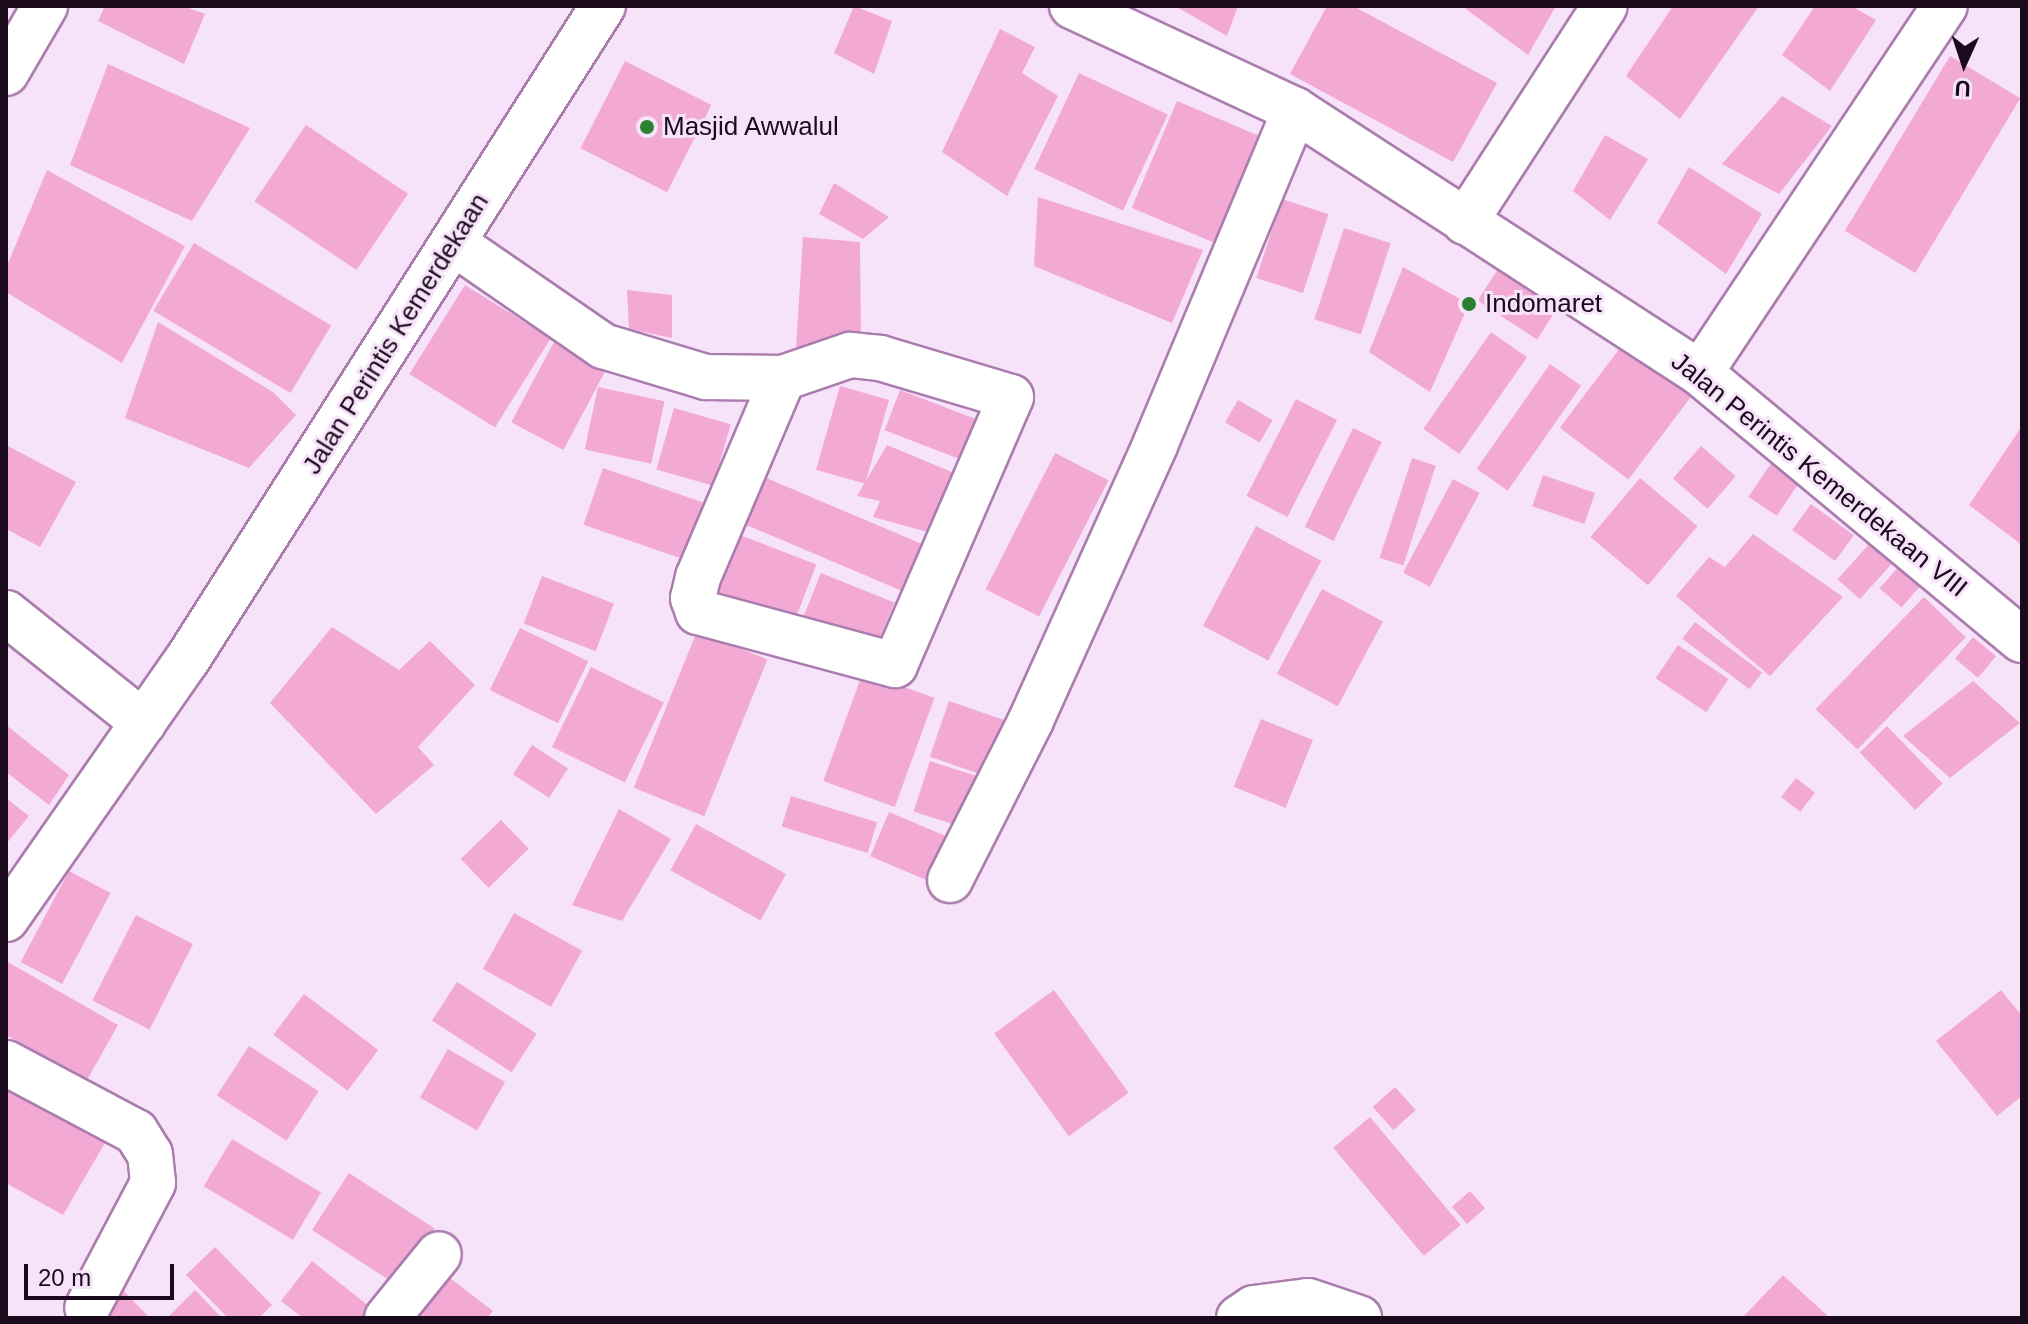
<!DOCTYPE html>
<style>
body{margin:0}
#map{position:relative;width:2028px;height:1324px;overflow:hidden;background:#f7e3f9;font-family:Arial,sans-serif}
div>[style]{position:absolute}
.building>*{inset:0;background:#f2a9d3;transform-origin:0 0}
.roads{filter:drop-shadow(2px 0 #ab7daf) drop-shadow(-2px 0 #ab7daf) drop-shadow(0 2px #ab7daf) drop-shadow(0 -2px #ab7daf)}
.minor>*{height:44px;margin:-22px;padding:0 22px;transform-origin:22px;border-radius:22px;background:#fff}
.dots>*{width:22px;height:22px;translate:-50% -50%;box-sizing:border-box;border:4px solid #f7e3f9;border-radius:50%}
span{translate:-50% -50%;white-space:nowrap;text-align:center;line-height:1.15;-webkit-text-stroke:6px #f7e3f9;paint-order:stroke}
.poi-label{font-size:26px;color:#1b0a1c}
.left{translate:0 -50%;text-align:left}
.street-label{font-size:26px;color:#1b0a1c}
.frame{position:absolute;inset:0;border:8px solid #1b0a1c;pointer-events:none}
.north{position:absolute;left:1924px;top:24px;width:80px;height:80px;-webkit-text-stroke:6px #f7e3f9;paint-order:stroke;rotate:183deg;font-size:22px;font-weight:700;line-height:32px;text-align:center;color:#1b0a1c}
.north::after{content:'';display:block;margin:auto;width:28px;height:36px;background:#1b0a1c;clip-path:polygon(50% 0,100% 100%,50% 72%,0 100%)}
.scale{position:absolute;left:24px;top:1264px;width:150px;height:36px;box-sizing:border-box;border:4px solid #1b0a1c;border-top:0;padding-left:10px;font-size:24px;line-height:28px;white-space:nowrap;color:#1b0a1c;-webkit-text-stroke:6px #f7e3f9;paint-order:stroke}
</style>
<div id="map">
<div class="building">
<div style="clip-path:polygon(105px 6px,183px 6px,205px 14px,184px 64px,98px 21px)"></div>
<div style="clip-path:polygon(854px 6px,892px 21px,874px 74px,834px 53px)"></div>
<div style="clip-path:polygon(1175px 6px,1238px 6px,1227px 36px)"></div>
<div style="clip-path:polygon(1327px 6px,1353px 6px,1497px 83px,1453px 162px,1290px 74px)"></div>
<div style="clip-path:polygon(1462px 6px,1556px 6px,1528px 55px)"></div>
<div style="clip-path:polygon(1673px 6px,1759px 6px,1680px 119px,1626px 76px)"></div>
<div style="clip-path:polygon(1815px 6px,1851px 6px,1876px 20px,1830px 91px,1782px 55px)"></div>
<div style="clip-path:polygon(1000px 29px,1035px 47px,1022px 73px,1058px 96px,1007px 196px,942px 152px)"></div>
<div style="left:1950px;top:56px;width:82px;height:204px;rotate:31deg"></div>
<div style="left:625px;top:61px;width:97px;height:98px;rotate:27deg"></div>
<div style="clip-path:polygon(108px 64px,250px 128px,192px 221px,70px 165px)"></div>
<div style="left:1079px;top:73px;width:98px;height:106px;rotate:25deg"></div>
<div style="clip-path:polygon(1782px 96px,1832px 126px,1779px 194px,1722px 164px)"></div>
<div style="left:1177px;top:101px;width:91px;height:116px;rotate:23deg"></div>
<div style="left:306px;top:125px;width:123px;height:92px;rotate:34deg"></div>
<div style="clip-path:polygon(1605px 135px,1648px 159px,1610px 220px,1573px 191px)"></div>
<div style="clip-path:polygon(1689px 167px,1762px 214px,1726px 274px,1657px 223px)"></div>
<div style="clip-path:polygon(47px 170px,185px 246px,122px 363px,6px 292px,6px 268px)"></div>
<div style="clip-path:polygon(834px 183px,889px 217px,863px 239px,819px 214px)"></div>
<div style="clip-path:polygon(1038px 197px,1203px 250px,1172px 323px,1034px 266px)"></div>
<div style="left:1282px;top:199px;width:49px;height:83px;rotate:18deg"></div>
<div style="left:1344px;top:228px;width:49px;height:96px;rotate:18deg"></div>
<div style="clip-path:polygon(803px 237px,860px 242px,861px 342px,796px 348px)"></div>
<div style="left:194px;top:243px;width:160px;height:79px;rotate:31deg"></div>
<div style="left:1502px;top:263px;width:71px;height:45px;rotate:33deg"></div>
<div style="clip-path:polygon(1403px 267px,1469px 304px,1430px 392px,1369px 352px)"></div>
<div style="left:465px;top:285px;width:101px;height:105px;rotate:32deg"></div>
<div style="clip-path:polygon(627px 290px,672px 295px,672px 338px,629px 329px)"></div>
<div style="clip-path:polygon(158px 322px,273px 392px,296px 415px,249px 468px,125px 418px)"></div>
<div style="left:1491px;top:332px;width:44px;height:118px;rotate:35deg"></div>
<div style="left:554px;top:342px;width:59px;height:91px;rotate:28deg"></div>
<div style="left:1623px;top:344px;width:86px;height:105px;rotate:37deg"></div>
<div style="left:1550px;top:364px;width:38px;height:128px;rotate:35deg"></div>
<div style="left:840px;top:386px;width:51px;height:87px;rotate:16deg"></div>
<div style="left:598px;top:387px;width:68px;height:64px;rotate:12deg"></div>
<div style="left:900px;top:390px;width:90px;height:43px;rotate:21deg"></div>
<div style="left:1296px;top:399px;width:46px;height:109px;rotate:27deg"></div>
<div style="left:1238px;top:400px;width:40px;height:26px;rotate:30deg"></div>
<div style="left:674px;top:408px;width:59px;height:64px;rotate:16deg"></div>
<div style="clip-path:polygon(2022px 426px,2022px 545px,1969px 505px)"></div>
<div style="left:1353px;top:428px;width:32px;height:110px;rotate:26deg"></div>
<div style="clip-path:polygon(6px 445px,76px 482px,40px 547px,6px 529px)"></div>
<div style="clip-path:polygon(887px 445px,959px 475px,935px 534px,873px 517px,880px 501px,857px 496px)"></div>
<div style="left:1701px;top:446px;width:46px;height:43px;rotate:41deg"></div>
<div style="left:1055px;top:453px;width:60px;height:153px;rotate:27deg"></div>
<div style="left:1412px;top:458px;width:25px;height:105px;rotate:18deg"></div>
<div style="left:1772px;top:462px;width:34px;height:42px;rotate:34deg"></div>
<div style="left:603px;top:468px;width:106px;height:60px;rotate:19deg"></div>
<div style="left:1543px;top:475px;width:55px;height:33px;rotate:19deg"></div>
<div style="left:764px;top:477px;width:189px;height:51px;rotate:23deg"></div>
<div style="left:1640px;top:478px;width:75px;height:77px;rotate:40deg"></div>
<div style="left:1453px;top:479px;width:30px;height:106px;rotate:28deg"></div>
<div style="left:1811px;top:504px;width:53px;height:32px;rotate:36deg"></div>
<div style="left:1256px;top:526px;width:74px;height:113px;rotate:28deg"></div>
<div style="left:737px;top:534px;width:85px;height:68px;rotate:21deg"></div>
<div style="clip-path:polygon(1753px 534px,1843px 597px,1770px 676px,1676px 596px,1709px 557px,1725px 567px)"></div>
<div style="left:1871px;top:542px;width:30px;height:50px;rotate:42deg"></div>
<div style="left:1900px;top:565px;width:29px;height:31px;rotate:41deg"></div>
<div style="left:821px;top:573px;width:79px;height:55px;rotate:22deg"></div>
<div style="left:542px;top:576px;width:77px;height:51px;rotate:21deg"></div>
<div style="left:1322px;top:589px;width:69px;height:96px;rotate:28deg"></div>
<div style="left:1924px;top:597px;width:58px;height:156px;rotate:44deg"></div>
<div style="left:1695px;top:622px;width:84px;height:21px;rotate:37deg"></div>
<div style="clip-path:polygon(332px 627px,399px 670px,430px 641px,475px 685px,418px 747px,434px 765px,376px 814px,270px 703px)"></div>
<div style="left:520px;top:628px;width:76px;height:69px;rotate:26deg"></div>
<div style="left:697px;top:631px;width:76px;height:169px;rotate:22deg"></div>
<div style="left:1973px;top:637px;width:30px;height:28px;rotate:40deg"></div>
<div style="left:1678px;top:645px;width:61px;height:40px;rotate:34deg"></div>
<div style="left:591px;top:667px;width:81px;height:89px;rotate:26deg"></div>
<div style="left:863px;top:672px;width:76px;height:116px;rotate:20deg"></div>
<div style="clip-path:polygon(1973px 681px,2020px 723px,1950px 778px,1903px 736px)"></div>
<div style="left:949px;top:701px;width:59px;height:59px;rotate:19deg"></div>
<div style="left:1261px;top:719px;width:56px;height:73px;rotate:22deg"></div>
<div style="clip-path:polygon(6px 725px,69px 775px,49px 805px,6px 772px)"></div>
<div style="left:1887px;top:726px;width:80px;height:38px;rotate:46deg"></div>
<div style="left:532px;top:745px;width:43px;height:35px;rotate:33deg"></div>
<div style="left:930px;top:761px;width:56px;height:53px;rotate:18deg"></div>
<div style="left:1796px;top:778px;width:24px;height:24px;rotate:38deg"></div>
<div style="left:791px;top:796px;width:90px;height:32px;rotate:17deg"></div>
<div style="clip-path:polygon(6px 798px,29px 816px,6px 844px)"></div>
<div style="clip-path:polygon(619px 809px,671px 839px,622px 921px,572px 905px)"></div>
<div style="left:889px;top:812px;width:73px;height:48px;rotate:23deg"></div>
<div style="left:501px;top:820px;width:40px;height:56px;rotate:46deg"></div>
<div style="left:696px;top:824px;width:103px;height:53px;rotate:29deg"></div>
<div style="left:69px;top:871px;width:47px;height:103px;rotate:28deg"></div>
<div style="left:514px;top:913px;width:78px;height:64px;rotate:29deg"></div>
<div style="left:136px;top:915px;width:64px;height:96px;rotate:27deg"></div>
<div style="clip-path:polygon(6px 961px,118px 1025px,87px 1080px,6px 1035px)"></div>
<div style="left:457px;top:982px;width:95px;height:46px;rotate:33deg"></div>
<div style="left:1054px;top:990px;width:127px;height:74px;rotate:54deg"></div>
<div style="clip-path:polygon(2001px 990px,2022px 1016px,2022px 1096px,1997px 1116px,1936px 1041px)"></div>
<div style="left:304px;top:994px;width:93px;height:51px;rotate:37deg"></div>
<div style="left:249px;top:1046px;width:83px;height:59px;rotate:33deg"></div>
<div style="left:448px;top:1049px;width:66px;height:56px;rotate:30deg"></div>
<div style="clip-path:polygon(6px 1069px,113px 1129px,63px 1215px,6px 1183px)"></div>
<div style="left:1395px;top:1087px;width:31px;height:30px;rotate:48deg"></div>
<div style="left:1370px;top:1117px;width:141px;height:48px;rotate:50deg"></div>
<div style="left:232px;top:1139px;width:104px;height:55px;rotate:31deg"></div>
<div style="left:349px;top:1173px;width:102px;height:68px;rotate:33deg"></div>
<div style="left:1470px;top:1191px;width:23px;height:24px;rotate:49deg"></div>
<div style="clip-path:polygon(215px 1247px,272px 1305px,259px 1318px,228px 1318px,186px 1275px)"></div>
<div style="clip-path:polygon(312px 1261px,380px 1315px,377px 1318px,303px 1318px,281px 1301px)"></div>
<div style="clip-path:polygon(438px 1269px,493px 1311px,487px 1318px,400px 1318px)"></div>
<div style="clip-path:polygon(108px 1275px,150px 1318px,79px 1318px)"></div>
<div style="clip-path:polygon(1783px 1275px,1830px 1318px,1742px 1318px)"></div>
<div style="clip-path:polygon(195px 1290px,222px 1318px,167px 1318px)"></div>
</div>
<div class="roads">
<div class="minor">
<div style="left:1072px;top:6px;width:246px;rotate:25deg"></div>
<div style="left:1295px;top:110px;width:483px;rotate:33deg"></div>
<div style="left:1700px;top:373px;width:418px;rotate:39.7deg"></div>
<div style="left:6px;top:73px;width:78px;rotate:-59.8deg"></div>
<div style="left:1465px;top:222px;width:257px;rotate:-57.1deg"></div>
<div style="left:455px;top:244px;width:180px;rotate:34.6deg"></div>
<div style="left:603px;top:346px;width:108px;rotate:16.8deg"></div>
<div style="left:706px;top:377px;width:77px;rotate:0.7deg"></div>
<div style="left:783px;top:378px;width:216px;rotate:113.1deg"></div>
<div style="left:698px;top:577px;width:22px;rotate:103deg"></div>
<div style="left:693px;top:598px;width:15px;rotate:70deg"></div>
<div style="left:698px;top:612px;width:204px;rotate:15.1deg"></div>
<div style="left:895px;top:665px;width:292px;rotate:-66.6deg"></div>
<div style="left:1011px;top:397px;width:137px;rotate:-163.4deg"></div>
<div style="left:880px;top:358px;width:30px;rotate:-174deg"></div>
<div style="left:850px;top:355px;width:71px;rotate:161.1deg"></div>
<div style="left:1700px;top:373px;width:441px;rotate:-56.3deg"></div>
<div style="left:6px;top:613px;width:176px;rotate:38.6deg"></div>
<div style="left:950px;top:880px;width:179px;rotate:-63.1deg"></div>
<div style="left:1031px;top:720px;width:302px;rotate:-65.7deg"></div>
<div style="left:1155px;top:445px;width:363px;rotate:-67.3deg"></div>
<div style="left:6px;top:919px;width:316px;rotate:-55.1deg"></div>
<div style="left:187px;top:660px;width:775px;rotate:-57.54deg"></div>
<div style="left:6px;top:1063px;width:147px;rotate:28deg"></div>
<div style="left:136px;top:1132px;width:26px;rotate:58deg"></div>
<div style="left:150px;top:1154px;width:29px;rotate:84deg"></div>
<div style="left:153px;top:1183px;width:141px;rotate:117.8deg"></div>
<div style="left:387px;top:1318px;width:82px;rotate:-50.9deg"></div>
<div style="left:1239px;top:1318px;width:18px;rotate:-34deg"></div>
<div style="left:1254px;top:1308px;width:54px;rotate:-7.4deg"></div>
<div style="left:1308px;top:1301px;width:54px;rotate:18.4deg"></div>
</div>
</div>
<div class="dots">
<div style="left:647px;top:127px;background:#2c812f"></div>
<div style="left:1469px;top:304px;background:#2c812f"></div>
</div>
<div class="poi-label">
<span class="left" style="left:663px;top:127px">Masjid Awwalul</span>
<span class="left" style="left:1485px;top:304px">Indomaret</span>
</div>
<div class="street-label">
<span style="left:396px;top:334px;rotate:-58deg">Jalan Perintis Kemerdekaan</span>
<span style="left:1819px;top:475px;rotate:39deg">Jalan Perintis Kemerdekaan VIII</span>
</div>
<div class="frame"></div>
<div class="north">U</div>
<div class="scale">20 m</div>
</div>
